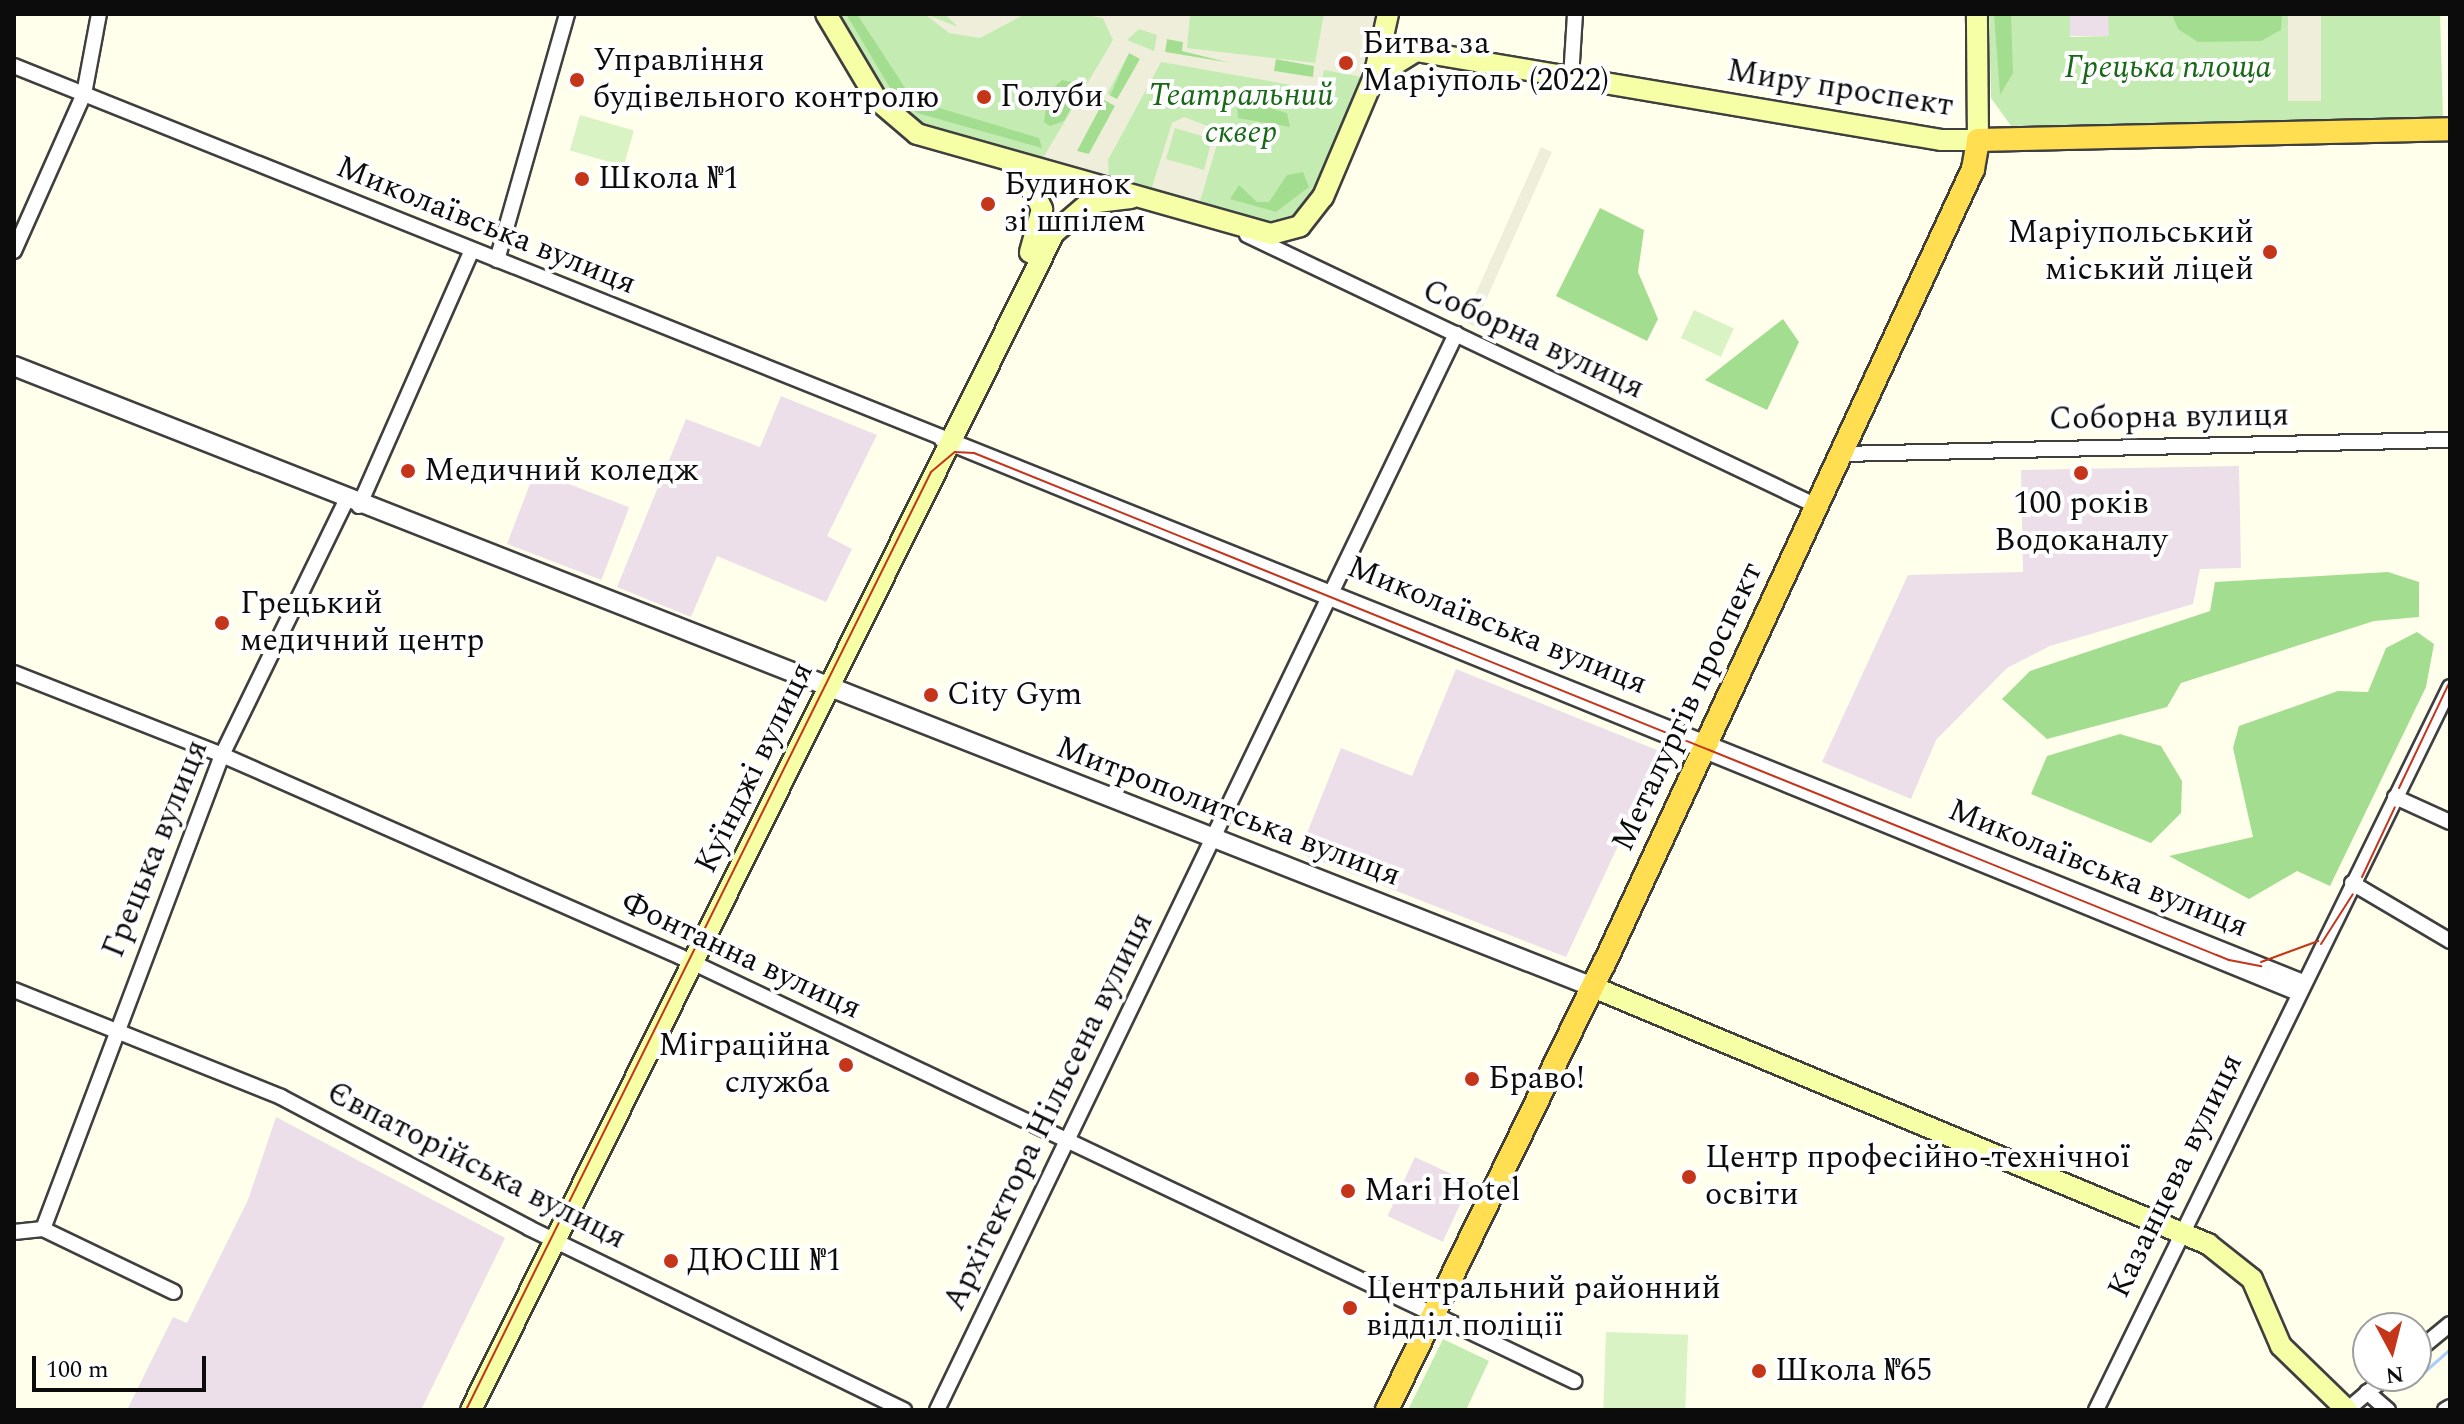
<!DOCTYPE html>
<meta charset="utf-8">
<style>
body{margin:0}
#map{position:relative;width:2464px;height:1424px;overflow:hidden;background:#ffffeb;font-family:Spectral,serif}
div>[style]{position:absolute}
.industrial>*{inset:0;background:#ecdfea;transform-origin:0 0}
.green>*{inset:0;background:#c4ecb2}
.forest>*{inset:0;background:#a3de90;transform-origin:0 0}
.pitch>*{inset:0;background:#d9f3c4;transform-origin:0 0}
.plaza>*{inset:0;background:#efeeda;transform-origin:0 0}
.stream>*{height:3px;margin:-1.5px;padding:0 1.5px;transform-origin:1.5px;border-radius:1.5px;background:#abccfb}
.roads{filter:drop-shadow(2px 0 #3f3f3f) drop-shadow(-2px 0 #3f3f3f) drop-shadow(0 2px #3f3f3f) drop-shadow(0 -2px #3f3f3f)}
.minor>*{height:14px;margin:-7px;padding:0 7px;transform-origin:7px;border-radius:7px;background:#fff}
.tertiary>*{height:18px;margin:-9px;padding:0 9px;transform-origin:9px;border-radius:9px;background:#fff}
.secondary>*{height:20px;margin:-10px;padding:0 10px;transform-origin:10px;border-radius:10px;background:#f6ffa6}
.trunk>*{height:22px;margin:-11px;padding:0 11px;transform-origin:11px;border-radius:11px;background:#ffde52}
.tram>*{height:2px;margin:-1px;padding:0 1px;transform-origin:1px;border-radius:1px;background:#c5351a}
.dots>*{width:22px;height:22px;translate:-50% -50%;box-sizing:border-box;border:4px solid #fff;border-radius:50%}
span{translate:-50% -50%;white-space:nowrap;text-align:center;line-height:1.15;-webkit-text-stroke:8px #fff;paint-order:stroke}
.poi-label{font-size:32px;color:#0c0c0c}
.left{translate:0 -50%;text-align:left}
.right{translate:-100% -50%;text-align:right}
.park-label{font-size:32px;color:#186818;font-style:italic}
.street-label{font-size:32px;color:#0c0c0c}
.frame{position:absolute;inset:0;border:16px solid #0c0c0c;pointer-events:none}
.north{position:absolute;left:2352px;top:1312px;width:80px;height:80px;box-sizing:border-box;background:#fff;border:2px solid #9e9e9e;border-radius:50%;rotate:173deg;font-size:22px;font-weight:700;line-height:32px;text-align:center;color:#0c0c0c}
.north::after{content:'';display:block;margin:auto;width:28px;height:36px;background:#c5351a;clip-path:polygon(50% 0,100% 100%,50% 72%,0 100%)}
.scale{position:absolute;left:32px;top:1356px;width:174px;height:36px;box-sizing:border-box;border:4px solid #0c0c0c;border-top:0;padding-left:10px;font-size:24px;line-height:28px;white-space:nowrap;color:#0c0c0c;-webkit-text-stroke:6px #fff;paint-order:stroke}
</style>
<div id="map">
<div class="industrial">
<div style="left:2109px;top:15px;width:21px;height:39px;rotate:90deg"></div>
<div style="clip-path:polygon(781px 396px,877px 435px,827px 536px,852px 549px,826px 602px,717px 556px,691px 617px,617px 587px,686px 419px,760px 447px)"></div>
<div style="clip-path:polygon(2239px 466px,2241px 568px,2200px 569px,2193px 604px,2050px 646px,2007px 668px,1936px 740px,1911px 799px,1822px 762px,1908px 575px,2023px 572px,2021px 470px)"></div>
<div style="left:535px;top:471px;width:101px;height:78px;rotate:21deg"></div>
<div style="clip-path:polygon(1456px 669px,1662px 752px,1566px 957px,1299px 853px,1341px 748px,1412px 776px)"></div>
<div style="clip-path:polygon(276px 1117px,505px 1238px,421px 1410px,127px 1410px,173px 1317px,187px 1323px,248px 1200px)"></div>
<div style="left:1415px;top:1157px;width:61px;height:65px;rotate:25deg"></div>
</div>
<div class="green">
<div style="clip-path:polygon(839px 14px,1380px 14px,1373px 54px,1319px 191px,1300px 215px,1273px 225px,918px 122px,877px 84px)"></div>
<div style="clip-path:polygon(evenodd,1989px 14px,2440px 14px,2443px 117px,2011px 126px,1991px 98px,1989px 14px,2108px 15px,2109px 36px,2070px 37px,2070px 16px,2108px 15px)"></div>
<div style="clip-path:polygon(1443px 1339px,1489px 1361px,1466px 1410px,1408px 1410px)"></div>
</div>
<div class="forest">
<div style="clip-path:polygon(846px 14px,857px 14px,913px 100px,1039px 138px,1042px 148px,917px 113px,890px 88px)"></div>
<div style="clip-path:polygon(1994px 14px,2011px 14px,2013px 73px,2000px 95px)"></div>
<div style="clip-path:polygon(2172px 14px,2282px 14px,2281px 30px,2261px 41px,2198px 42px,2178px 29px)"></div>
<div style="clip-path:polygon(1167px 39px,1184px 42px,1183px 51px,1231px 63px,1165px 52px)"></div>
<div style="left:1129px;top:53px;width:12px;height:47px;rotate:24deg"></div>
<div style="left:1275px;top:59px;width:41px;height:12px;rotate:10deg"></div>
<div style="clip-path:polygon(1062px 80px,1077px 83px,1079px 94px,1064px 121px,1050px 126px,1044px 122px,1048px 93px)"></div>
<div style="left:1104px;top:99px;width:13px;height:59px;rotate:29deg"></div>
<div style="clip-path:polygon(1251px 102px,1287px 113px,1290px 127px,1238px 118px,1237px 105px)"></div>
<div style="clip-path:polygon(1303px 172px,1309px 187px,1276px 212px,1230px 199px,1239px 185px,1257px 202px,1269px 202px,1287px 175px)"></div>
<div style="clip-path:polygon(1600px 208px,1644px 230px,1638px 272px,1658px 319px,1647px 341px,1556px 296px)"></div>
<div style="clip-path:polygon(1783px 319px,1799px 342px,1767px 410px,1705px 380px)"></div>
<div style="clip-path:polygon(2388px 572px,2419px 582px,2419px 617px,2374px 621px,2181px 683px,2167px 707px,2047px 739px,2002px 699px,2030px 671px,2210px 611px,2215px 582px)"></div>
<div style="clip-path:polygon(2417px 632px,2434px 644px,2426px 687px,2330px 886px,2297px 871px,2249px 899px,2169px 856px,2253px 837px,2233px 748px,2239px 726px,2338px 691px,2368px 692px,2386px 648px)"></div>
<div style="clip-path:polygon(2120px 734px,2161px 746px,2182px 781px,2181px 813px,2151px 843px,2031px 794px,2047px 756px)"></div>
</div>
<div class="pitch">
<div style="left:580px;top:115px;width:56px;height:37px;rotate:16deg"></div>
<div style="left:1694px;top:310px;width:44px;height:31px;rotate:25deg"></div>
<div style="left:1606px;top:1332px;width:82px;height:78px;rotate:2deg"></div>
</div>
<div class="plaza">
<div style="clip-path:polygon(925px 14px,958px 27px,945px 14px,1025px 14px,980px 38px,949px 33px)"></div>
<div style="clip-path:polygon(evenodd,1079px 14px,1190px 14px,1187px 48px,1315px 63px,1324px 14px,1380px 14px,1367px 78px,1324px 70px,1320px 90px,1161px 62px,1108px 160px,1109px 178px,1043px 158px,1113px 40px,1103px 18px,1079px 14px,1139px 29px,1157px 35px,1154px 51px,1127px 40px,1139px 29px,1079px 14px,1167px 39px,1183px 42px,1182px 51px,1231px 63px,1165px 52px,1167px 39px,1079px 14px,1129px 53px,1140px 59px,1117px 99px,1107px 94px,1129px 53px,1079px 14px,1276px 59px,1314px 66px,1313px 77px,1274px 71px,1276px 59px,1079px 14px,1104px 100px,1115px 106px,1089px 154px,1077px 151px,1104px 100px)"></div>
<div style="left:2288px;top:14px;width:33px;height:87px"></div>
<div style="clip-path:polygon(evenodd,1184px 117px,1221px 131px,1200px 201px,1152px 187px,1172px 123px,1184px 117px,1175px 128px,1212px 139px,1204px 170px,1166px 159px,1175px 128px)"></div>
<div style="left:1541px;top:147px;width:12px;height:191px;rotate:24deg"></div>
</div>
<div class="stream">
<div style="left:2416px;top:1379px;width:45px;rotate:-41.4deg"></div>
</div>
<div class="roads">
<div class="minor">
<div style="left:14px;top:66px;width:2463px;rotate:21.81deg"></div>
<div style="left:1571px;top:78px;width:64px;rotate:-86.4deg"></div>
<div style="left:1247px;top:235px;width:631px;rotate:25.43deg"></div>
<div style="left:14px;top:251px;width:172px;rotate:-66deg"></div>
<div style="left:84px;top:94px;width:81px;rotate:-79.4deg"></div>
<div style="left:497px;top:260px;width:256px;rotate:-74.1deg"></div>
<div style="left:942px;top:440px;width:1461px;rotate:22.19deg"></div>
<div style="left:1841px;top:454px;width:609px;rotate:-1.32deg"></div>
<div style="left:359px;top:506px;width:280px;rotate:-66.2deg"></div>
<div style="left:14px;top:673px;width:224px;rotate:21.5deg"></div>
<div style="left:222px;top:755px;width:501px;rotate:23.75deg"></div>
<div style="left:681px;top:957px;width:989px;rotate:25.4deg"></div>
<div style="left:2395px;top:797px;width:60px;rotate:24.4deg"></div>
<div style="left:2352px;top:883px;width:114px;rotate:30.6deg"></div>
<div style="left:14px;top:990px;width:288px;rotate:21.8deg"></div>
<div style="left:281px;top:1097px;width:280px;rotate:27.8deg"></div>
<div style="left:529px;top:1228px;width:417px;rotate:25.9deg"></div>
<div style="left:43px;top:1229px;width:507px;rotate:-69.31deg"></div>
<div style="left:222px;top:755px;width:283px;rotate:-64deg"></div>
<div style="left:43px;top:1229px;width:145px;rotate:25.7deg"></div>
<div style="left:14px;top:1232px;width:29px;rotate:-6deg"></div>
<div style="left:2416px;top:1352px;width:44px;rotate:-39.5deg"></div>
<div style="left:2367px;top:1392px;width:28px;rotate:41deg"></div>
<div style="left:937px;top:1410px;width:1195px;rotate:-64.25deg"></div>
<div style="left:2096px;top:1410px;width:805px;rotate:-63.91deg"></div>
<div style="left:2347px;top:1410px;width:52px;rotate:-40.4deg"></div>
<div style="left:2445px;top:1410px;width:6px;rotate:-31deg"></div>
</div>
<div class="tertiary">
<div style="left:14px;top:366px;width:1697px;rotate:21.47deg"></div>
</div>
<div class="secondary">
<div style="left:826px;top:14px;width:100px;rotate:59.3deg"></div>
<div style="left:877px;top:100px;width:52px;rotate:40.4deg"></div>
<div style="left:917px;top:134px;width:368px;rotate:15.8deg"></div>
<div style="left:1271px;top:234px;width:30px;rotate:-15deg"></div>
<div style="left:1300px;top:226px;width:37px;rotate:-52deg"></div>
<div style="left:1323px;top:197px;width:130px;rotate:-67deg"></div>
<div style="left:1374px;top:77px;width:65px;rotate:-77.5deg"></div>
<div style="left:1374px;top:77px;width:49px;rotate:-31.8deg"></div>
<div style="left:1416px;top:51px;width:532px;rotate:9.62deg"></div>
<div style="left:1941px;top:140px;width:37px"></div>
<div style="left:1978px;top:140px;width:126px;rotate:-90.5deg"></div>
<div style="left:1022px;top:167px;width:47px;rotate:64.5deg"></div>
<div style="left:1042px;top:209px;width:45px;rotate:105.6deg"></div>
<div style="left:1593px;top:987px;width:667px;rotate:22.68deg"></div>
<div style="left:2208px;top:1244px;width:56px;rotate:38.5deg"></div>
<div style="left:2252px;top:1279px;width:73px;rotate:66.6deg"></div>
<div style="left:2281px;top:1346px;width:92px;rotate:44.1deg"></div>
<div style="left:471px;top:1410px;width:1313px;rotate:-63.65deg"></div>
<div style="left:1054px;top:233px;width:46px;rotate:-40.6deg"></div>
<div style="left:1089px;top:203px;width:42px;rotate:-6.8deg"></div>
</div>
<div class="trunk">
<div style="left:1387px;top:1410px;width:496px;rotate:-64.1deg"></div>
<div style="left:1604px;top:964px;width:876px;rotate:-65.1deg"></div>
<div style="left:1973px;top:169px;width:29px;rotate:-80deg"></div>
<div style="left:1978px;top:140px;width:472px;rotate:-1.3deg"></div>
</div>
</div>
<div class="tram">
<div style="left:2399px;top:788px;width:119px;rotate:-64.5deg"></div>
<div style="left:2362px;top:877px;width:77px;rotate:-64.8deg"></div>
<div style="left:2321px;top:944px;width:59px;rotate:-57.4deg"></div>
<div style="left:2261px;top:962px;width:61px;rotate:-20.2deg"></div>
<div style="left:466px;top:1410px;width:1047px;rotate:-63.63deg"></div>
<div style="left:931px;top:472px;width:31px;rotate:-40deg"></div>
<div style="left:955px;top:452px;width:19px;rotate:3deg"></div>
<div style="left:974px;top:453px;width:1354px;rotate:22deg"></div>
<div style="left:2229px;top:960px;width:33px;rotate:11deg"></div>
</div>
<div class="dots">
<div style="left:1346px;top:63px;background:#c5351a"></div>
<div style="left:577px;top:80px;background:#c5351a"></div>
<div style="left:984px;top:97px;background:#c5351a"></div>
<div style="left:582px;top:179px;background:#c5351a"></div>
<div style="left:988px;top:204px;background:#c5351a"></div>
<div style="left:2270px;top:252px;background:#c5351a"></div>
<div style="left:408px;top:471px;background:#c5351a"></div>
<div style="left:2081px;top:473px;background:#c5351a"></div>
<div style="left:222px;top:623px;background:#c5351a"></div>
<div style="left:931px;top:695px;background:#c5351a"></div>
<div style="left:846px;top:1065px;background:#c5351a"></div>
<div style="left:1472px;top:1079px;background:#c5351a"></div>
<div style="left:1689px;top:1177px;background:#c5351a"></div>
<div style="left:1348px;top:1191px;background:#c5351a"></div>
<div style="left:671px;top:1261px;background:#c5351a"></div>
<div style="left:1350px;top:1308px;background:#c5351a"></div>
<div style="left:1759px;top:1371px;background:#c5351a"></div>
</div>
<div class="poi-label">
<span class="left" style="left:1362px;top:63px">Битва за<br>Маріуполь (2022)</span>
<span class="left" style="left:593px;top:80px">Управління<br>будівельного контролю</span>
<span class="left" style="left:1000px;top:97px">Голуби</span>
<span class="left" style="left:598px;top:179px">Школа №1</span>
<span class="left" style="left:1004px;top:204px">Будинок<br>зі шпілем</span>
<span class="right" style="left:2254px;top:252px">Маріупольський<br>міський ліцей</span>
<span class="left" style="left:424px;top:471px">Медичний коледж</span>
<span style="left:2081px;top:523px">100 років<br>Водоканалу</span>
<span class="left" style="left:240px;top:623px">Грецький<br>медичний центр</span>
<span class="left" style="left:947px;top:695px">City Gym</span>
<span class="right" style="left:830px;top:1065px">Міграційна<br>служба</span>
<span class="left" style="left:1488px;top:1079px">Браво!</span>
<span class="left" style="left:1705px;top:1177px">Центр професійно-технічної<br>освіти</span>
<span class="left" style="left:1364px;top:1191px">Mari Hotel</span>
<span class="left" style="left:687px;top:1261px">ДЮСШ №1</span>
<span class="left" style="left:1366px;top:1308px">Центральний районний<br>відділ поліції</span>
<span class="left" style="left:1775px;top:1371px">Школа №65</span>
</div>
<div class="park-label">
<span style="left:2168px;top:68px">Грецька площа</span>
<span style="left:1241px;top:115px">Театральний<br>сквер</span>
</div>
<div class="street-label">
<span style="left:1840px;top:89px;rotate:9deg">Миру проспект</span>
<span style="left:486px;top:226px;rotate:22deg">Миколаївська вулиця</span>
<span style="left:1533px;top:340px;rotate:25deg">Соборна вулиця</span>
<span style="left:2169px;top:418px;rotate:-1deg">Соборна вулиця</span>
<span style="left:1497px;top:626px;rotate:22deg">Миколаївська вулиця</span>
<span style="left:1688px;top:707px;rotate:-65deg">Металургів проспект</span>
<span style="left:755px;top:768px;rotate:-64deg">Куїнджі вулиця</span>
<span style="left:1228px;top:812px;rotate:21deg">Митрополитська вулиця</span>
<span style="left:156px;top:849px;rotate:-68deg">Грецька вулиця</span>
<span style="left:2098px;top:869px;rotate:22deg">Миколаївська вулиця</span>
<span style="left:741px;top:956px;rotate:25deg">Фонтанна вулиця</span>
<span style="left:1049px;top:1112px;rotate:-64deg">Архітектора Нільсена вулиця</span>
<span style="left:476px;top:1166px;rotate:27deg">Євпаторійська вулиця</span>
<span style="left:2176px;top:1176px;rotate:-64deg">Казанцева вулиця</span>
</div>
<div class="frame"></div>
<div class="north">N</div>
<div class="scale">100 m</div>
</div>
